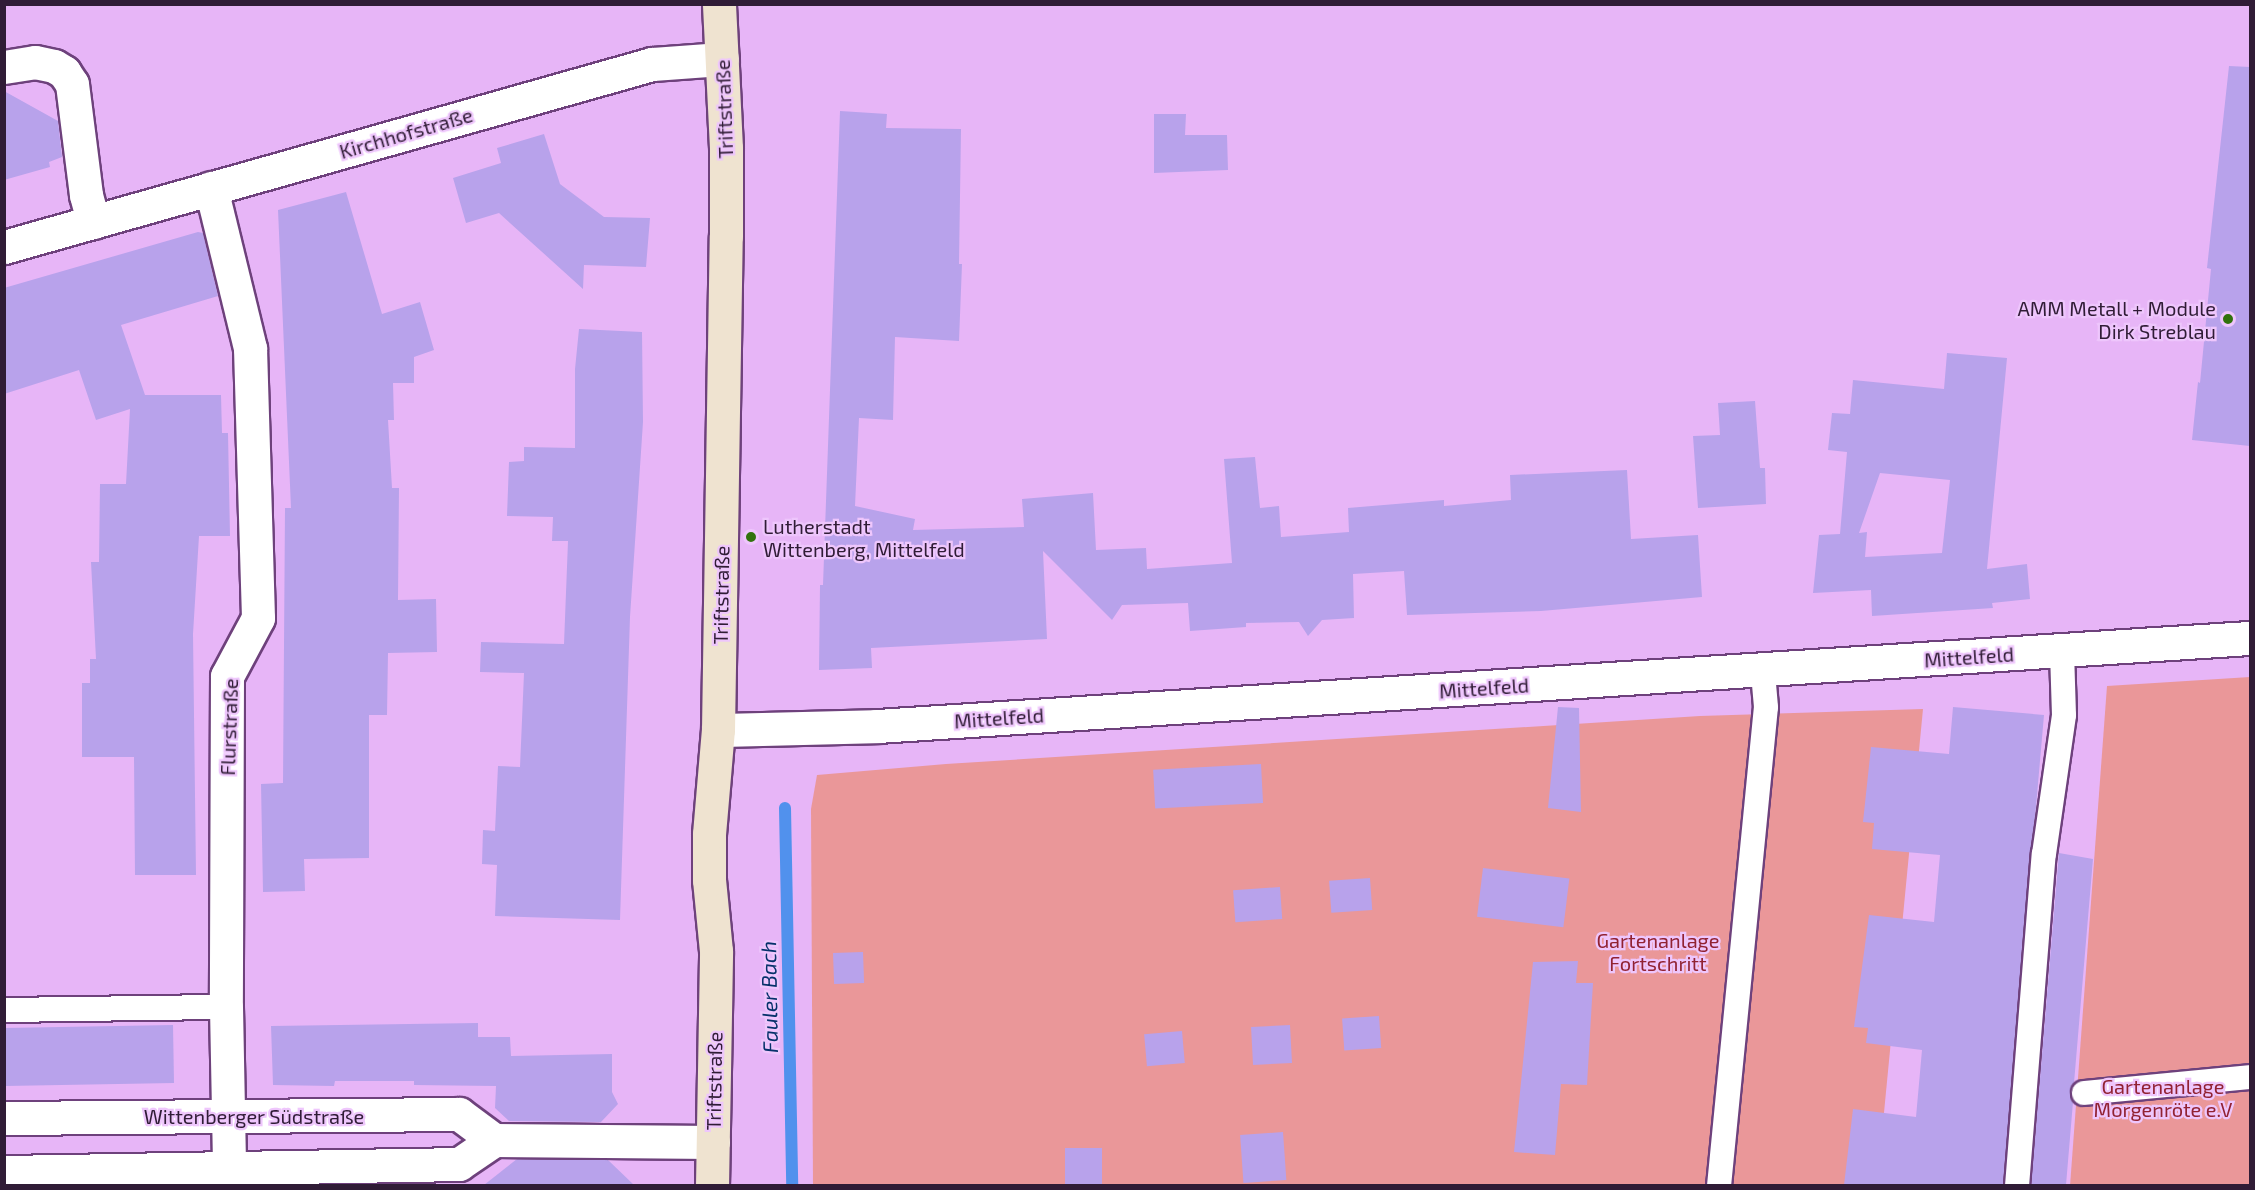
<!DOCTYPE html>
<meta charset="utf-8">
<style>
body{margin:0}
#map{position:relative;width:2255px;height:1190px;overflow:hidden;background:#e7b5f7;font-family:"Exo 2",sans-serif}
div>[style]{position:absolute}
.green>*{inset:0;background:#ea9799}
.stream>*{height:12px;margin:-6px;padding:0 6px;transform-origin:6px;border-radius:6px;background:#5191ed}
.building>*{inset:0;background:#b8a2eb;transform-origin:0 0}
.roads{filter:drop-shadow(2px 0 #6e417c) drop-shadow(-2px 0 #6e417c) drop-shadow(0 2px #6e417c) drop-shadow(0 -2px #6e417c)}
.service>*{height:24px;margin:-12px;padding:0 12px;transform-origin:12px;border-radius:12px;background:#fff}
.minor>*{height:33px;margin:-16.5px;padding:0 16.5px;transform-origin:16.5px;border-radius:16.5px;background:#fff}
.secondary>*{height:33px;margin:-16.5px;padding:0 16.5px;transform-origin:16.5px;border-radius:16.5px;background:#efe3d0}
.dots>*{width:16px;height:16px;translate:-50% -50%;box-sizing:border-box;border:3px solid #eec6fc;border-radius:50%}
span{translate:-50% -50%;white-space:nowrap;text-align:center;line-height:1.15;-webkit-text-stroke:4.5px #eec6fc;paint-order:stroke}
.street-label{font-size:20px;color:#301c36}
.poi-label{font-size:20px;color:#301c36}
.right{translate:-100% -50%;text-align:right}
.left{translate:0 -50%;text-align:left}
.park-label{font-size:20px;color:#912232}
.water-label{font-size:21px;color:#05316a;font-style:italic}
.frame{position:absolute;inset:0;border:6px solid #301c36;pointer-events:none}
</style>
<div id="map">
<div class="green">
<div style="clip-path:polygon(2250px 677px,2250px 1185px,2070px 1186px,2107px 686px)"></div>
<div style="clip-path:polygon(1923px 709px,1877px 1185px,813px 1186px,811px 809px,817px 775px,946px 764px,1700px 716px)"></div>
</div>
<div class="stream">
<div style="left:785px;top:808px;width:378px;rotate:88.9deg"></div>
</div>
<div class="building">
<div style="clip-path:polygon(2229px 66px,2250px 67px,2250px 446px,2192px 440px,2198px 382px,2200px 383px,2211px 269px,2207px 268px)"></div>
<div style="clip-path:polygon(4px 91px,58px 121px,62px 157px,49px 162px,50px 167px,4px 180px)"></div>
<div style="clip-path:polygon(840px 111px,887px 114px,886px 128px,961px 129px,959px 264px,962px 264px,959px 341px,895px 337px,893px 420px,859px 418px,855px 506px,915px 519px,913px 530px,1024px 527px,1022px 499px,1093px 493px,1096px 550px,1146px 548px,1147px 569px,1232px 563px,1224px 459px,1255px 457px,1260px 508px,1279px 506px,1281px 537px,1349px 532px,1348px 508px,1444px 500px,1444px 506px,1511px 500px,1510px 475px,1627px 470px,1631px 539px,1698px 535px,1702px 597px,1541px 611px,1407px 615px,1404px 571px,1353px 574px,1354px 618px,1322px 620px,1308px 636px,1299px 622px,1246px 623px,1246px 627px,1190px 631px,1188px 603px,1122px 605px,1112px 620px,1043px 551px,1047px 639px,871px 648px,872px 668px,819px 670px,820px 585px,823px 585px)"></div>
<div style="clip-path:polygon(1154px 114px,1186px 114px,1185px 135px,1227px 135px,1228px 170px,1154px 173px)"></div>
<div style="clip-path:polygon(544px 134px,560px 184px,604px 217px,650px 218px,646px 267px,584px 265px,583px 289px,499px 213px,466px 223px,453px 178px,501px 163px,497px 148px)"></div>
<div style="clip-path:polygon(346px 192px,382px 314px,420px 302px,434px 350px,414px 357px,414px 383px,393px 383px,394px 420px,388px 420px,392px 488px,399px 488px,398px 600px,436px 599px,437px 652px,388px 653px,387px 715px,369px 715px,369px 858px,304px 859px,305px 891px,263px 892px,261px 784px,283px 783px,285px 508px,291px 508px,278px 210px)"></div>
<div style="clip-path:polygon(198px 232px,203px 233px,218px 296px,121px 325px,145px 395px,221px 395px,222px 433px,228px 433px,230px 536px,199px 536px,193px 634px,196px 875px,135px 875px,134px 757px,82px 757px,82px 683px,90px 683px,90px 659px,96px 659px,91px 562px,99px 562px,100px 484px,126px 484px,130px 409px,96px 420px,79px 370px,4px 394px,4px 288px)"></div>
<div style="clip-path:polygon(579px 329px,642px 332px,643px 422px,630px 617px,620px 920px,495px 916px,497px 865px,482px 864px,483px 830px,495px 831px,498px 766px,520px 767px,524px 673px,480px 672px,481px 642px,564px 644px,568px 541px,552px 541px,553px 517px,507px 516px,509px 462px,524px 461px,524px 447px,575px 448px,575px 369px)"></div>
<div style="clip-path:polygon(evenodd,1947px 353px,2007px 358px,1987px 569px,2027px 564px,2030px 599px,1992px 603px,1993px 608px,1872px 616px,1871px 590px,1813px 593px,1819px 535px,1840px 534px,1847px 452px,1828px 450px,1832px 413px,1850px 414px,1853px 380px,1944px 389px,1947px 353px,1880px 473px,1950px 480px,1942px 553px,1865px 557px,1867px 532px,1859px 533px,1880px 473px)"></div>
<div style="clip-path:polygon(1755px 401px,1760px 468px,1765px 468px,1766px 504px,1698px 508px,1693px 436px,1720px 435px,1718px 403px)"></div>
<div style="clip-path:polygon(1558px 707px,1579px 708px,1581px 812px,1548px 808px)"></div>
<div style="clip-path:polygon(1953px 707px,2044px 715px,2003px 1185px,1844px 1185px,1853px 1109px,1916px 1117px,1922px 1050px,1866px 1043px,1868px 1028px,1854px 1027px,1869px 915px,1934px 922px,1940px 855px,1872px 849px,1874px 823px,1863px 822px,1871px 747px,1949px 754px)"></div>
<div style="left:1261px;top:764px;width:39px;height:108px;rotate:87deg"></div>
<div style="clip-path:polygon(2059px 853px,2093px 859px,2074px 1083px,2070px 1094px,2073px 1102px,2066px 1185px,2031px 1185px)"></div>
<div style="left:1483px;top:868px;width:87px;height:49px;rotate:7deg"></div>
<div style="left:1370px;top:878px;width:32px;height:41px;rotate:86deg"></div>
<div style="left:1280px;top:887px;width:32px;height:47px;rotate:86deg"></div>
<div style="left:863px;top:952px;width:31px;height:30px;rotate:88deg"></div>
<div style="clip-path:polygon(1578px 961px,1576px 983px,1593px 983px,1587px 1085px,1561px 1084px,1555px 1155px,1514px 1152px,1533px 962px)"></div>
<div style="left:1379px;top:1016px;width:32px;height:37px;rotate:86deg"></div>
<div style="clip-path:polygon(478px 1023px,478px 1037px,510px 1037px,511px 1056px,612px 1054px,612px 1092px,618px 1104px,601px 1122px,509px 1121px,495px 1108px,496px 1086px,414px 1085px,414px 1081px,335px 1081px,334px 1086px,273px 1085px,271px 1026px)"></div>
<div style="left:173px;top:1025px;width:58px;height:169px;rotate:89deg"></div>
<div style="left:1290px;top:1025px;width:38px;height:39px;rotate:87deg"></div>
<div style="left:1182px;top:1031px;width:32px;height:38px;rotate:85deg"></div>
<div style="left:1283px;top:1132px;width:48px;height:43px;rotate:86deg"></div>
<div style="left:1065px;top:1148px;width:37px;height:37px"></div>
<div style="clip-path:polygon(517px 1159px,608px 1160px,634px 1185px,484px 1185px)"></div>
</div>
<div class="roads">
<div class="service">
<div style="left:4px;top:1010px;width:222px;rotate:-0.8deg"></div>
<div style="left:2084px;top:1093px;width:167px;rotate:-5.5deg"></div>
<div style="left:1719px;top:1186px;width:481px;rotate:-84.4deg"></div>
<div style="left:1766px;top:707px;width:37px;rotate:-95deg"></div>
<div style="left:2017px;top:1186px;width:333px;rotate:-85.4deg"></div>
<div style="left:2044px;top:854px;width:140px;rotate:-81.8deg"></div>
<div style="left:2064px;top:715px;width:63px;rotate:-91.8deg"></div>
</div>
<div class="minor">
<div style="left:4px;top:67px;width:31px;rotate:-9deg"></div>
<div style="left:35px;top:62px;width:19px;rotate:12deg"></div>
<div style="left:54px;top:66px;width:12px;rotate:31deg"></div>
<div style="left:64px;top:72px;width:14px;rotate:56deg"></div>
<div style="left:72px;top:84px;width:112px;rotate:82.8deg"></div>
<div style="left:86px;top:195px;width:28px;rotate:75deg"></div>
<div style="left:211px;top:188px;width:165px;rotate:76.3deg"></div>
<div style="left:250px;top:348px;width:270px;rotate:88.3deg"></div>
<div style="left:258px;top:618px;width:66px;rotate:118.1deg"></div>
<div style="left:227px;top:676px;width:331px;rotate:90.2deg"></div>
<div style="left:226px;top:1007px;width:162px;rotate:88.9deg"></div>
<div style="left:4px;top:247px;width:673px;rotate:-15.77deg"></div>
<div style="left:652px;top:64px;width:70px;rotate:-4.1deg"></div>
<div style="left:718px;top:730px;width:159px;rotate:-1.4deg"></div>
<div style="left:877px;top:726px;width:1376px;rotate:-3.67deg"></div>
<div style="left:4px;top:1118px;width:455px;rotate:-0.5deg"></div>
<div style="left:459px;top:1114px;width:44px;rotate:36.6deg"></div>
<div style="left:4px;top:1172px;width:455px;rotate:-1deg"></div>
<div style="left:459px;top:1164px;width:42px;rotate:-34.4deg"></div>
<div style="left:494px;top:1140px;width:219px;rotate:0.5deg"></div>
</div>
<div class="secondary">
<div style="left:712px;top:1186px;width:235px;rotate:-89deg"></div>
<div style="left:716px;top:951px;width:71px;rotate:-95.6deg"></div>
<div style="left:709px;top:880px;width:46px;rotate:-90deg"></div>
<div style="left:709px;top:834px;width:104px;rotate:-85.1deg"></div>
<div style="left:718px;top:730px;width:494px;rotate:-89.1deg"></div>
<div style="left:726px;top:236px;width:88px;rotate:-90deg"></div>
<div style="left:726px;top:148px;width:144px;rotate:-92.8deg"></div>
</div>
</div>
<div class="dots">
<div style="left:2228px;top:319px;background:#31720d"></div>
<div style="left:751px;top:537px;background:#31720d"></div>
</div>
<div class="street-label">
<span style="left:724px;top:109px;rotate:-92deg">Triftstraße</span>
<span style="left:406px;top:133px;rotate:-16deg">Kirchhofstraße</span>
<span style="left:721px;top:595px;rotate:-89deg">Triftstraße</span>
<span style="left:1969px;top:657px;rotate:-4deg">Mittelfeld</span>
<span style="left:1484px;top:688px;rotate:-4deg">Mittelfeld</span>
<span style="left:999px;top:718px;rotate:-4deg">Mittelfeld</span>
<span style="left:229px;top:727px;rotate:-88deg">Flurstraße</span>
<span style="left:714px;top:1081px;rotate:-89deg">Triftstraße</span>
<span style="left:254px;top:1116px">Wittenberger Südstraße</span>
</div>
<div class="poi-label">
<span class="right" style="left:2216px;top:320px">AMM Metall + Module<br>Dirk Streblau</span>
<span class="left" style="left:763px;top:538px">Lutherstadt<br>Wittenberg, Mittelfeld</span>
</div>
<div class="park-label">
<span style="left:1658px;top:952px">Gartenanlage<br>Fortschritt</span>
<span style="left:2163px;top:1098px">Gartenanlage<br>Morgenröte e.V</span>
</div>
<div class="water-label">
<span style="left:769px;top:997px;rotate:-91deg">Fauler Bach</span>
</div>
<div class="frame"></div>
</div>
